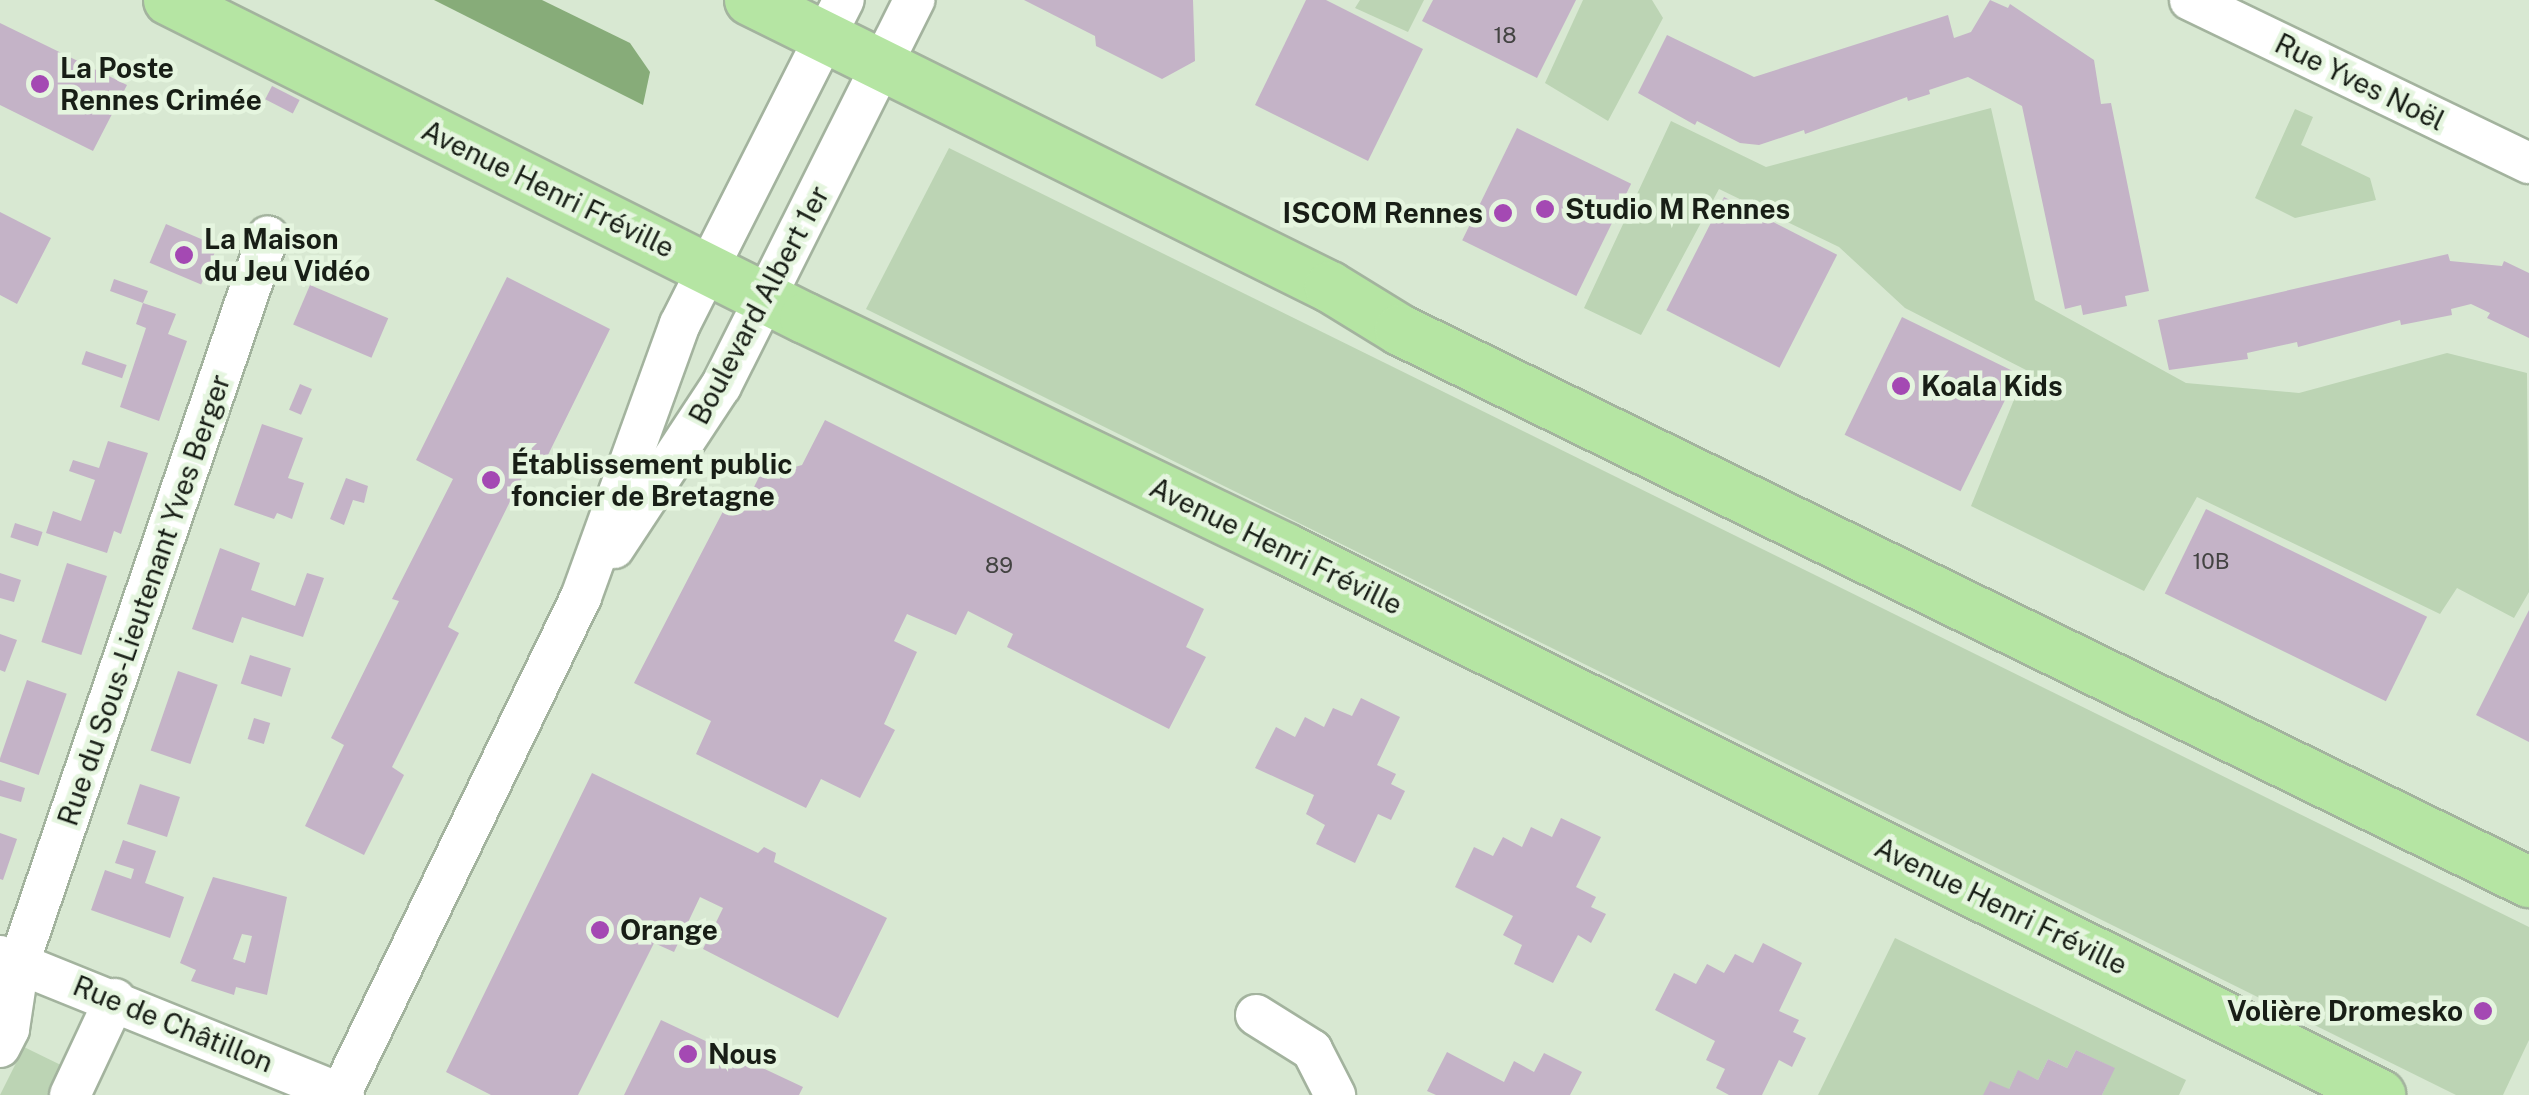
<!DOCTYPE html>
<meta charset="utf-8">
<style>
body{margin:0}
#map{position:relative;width:2529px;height:1095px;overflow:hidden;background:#d8e8d2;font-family:"Public Sans",sans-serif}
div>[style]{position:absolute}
.green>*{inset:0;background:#bcd4b4}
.forest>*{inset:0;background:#87ac79}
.building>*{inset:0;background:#c4b3c7;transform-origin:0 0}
.roads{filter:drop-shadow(2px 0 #a3b39e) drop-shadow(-2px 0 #a3b39e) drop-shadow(0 2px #a3b39e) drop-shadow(0 -2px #a3b39e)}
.minor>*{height:40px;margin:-20px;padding:0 20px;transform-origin:20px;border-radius:20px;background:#fff}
.major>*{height:50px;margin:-25px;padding:0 25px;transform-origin:25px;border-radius:25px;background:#b5e5a3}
.dots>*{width:28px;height:28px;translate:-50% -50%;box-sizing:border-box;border:5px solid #e5f5df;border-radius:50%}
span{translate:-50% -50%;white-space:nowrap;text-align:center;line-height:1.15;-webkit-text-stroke:9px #e5f5df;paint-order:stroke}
.number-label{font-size:22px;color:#434342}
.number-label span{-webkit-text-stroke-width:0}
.poi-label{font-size:28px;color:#181e16;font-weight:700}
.left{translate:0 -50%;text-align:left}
.right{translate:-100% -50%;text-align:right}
.street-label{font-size:28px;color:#181e16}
</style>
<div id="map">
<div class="green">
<div style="clip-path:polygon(1360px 0,1424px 0,1408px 32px,1355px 8px)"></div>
<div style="clip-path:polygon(1583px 0,1652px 0,1663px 18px,1608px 121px,1545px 83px)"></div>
<div style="clip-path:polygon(1991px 108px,2035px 300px,2186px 383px,2299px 393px,2447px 353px,2527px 373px,2529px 592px,2514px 618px,2457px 588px,2440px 614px,2197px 497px,2144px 591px,1971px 506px,2026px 370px,1905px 308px,1839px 247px,1719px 189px,1641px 335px,1584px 308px,1671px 121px,1766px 167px)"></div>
<div style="clip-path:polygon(2295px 109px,2313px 117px,2301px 145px,2370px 178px,2376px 200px,2295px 218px,2255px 198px)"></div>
<div style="clip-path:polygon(949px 148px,2529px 927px,2529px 1040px,2503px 1095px,2456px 1095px,866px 309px)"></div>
<div style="clip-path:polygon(1895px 938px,2186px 1080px,2179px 1095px,2102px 1095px,2114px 1068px,2076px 1050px,2067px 1068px,2048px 1059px,2038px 1080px,2018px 1071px,2009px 1089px,1983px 1095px,1818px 1095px)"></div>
<div style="clip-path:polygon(24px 1047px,67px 1068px,54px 1095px,0 1095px)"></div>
</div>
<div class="forest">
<div style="clip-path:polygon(434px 0,542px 0,630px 43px,650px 72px,643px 105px)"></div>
</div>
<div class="building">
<div style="clip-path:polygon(1024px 0,1193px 0,1195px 61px,1162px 79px,1096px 46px,1095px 36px)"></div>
<div style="clip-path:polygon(1306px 0,1326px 0,1423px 49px,1368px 161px,1255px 105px)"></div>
<div style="clip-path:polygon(1433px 0,1576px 0,1537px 78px,1422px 21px)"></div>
<div style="clip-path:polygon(1990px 0,2008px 8px,2010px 4px,2094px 60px,2101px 104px,2111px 103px,2149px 291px,2125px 296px,2127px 306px,2083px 315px,2081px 305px,2065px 309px,2022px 106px,1968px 77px,1929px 90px,1930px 94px,1908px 101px,1907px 97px,1805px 134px,1804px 130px,1759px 145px,1740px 143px,1697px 121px,1695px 125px,1638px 93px,1667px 35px,1754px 77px,1948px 15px,1954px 38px,1971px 32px)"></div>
<div style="clip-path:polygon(0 23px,127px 85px,93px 151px,0 105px)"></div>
<div style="left:272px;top:86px;width:31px;height:15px;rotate:27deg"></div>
<div style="left:1517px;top:128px;width:127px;height:125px;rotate:26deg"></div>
<div style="left:1724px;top:197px;width:127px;height:127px;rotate:27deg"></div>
<div style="clip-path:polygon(0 212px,51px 238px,17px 304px,0 295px)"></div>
<div style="left:166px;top:224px;width:56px;height:42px;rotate:23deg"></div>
<div style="clip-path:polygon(2448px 254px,2450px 261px,2502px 266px,2504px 261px,2529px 273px,2529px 338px,2487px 318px,2490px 313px,2471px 304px,2451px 309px,2452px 315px,2401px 325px,2400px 320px,2298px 347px,2297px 342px,2247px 353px,2248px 359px,2169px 370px,2158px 320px)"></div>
<div style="clip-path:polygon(507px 277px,610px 329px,546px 459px,534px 453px,448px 627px,459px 633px,392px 767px,404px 775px,364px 855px,305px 826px,344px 745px,331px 738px,399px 601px,392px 599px,453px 479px,416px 460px)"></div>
<div style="clip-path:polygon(114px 279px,148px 291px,143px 303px,176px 314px,168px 334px,187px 341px,159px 421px,120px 407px,146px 328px,136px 324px,143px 303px,110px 291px)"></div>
<div style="left:310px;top:285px;width:85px;height:43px;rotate:23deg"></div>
<div style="left:1902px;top:317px;width:129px;height:131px;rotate:26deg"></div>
<div style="left:86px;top:351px;width:43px;height:14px;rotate:19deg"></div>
<div style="left:300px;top:384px;width:13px;height:28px;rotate:23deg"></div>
<div style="clip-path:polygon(825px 420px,1204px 609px,1186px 647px,1206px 657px,1169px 729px,1007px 647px,1013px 634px,968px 611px,956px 635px,907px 614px,894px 641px,917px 652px,884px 724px,895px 730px,860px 798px,821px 779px,806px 808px,696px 754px,711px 721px,634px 683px,732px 494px,747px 501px,759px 477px,802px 465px)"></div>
<div style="clip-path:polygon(262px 424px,303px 438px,288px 478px,304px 483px,292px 519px,277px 513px,274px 519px,234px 505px)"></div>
<div style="clip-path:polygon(108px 441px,148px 453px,121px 534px,114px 531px,107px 553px,46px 533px,53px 511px,81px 521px,95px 480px,69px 471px,73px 460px,99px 468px)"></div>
<div style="clip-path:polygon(346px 478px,368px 486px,364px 503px,353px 500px,344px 525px,330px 519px)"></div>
<div style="left:2206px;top:509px;width:246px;height:94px;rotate:26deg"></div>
<div style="left:15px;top:523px;width:29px;height:15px;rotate:18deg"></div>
<div style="clip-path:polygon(220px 548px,260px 563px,251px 590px,295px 606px,307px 573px,324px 578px,303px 637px,242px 617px,233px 643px,192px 629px)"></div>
<div style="left:67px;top:563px;width:42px;height:83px;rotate:18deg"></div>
<div style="clip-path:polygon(0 573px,21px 580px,14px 602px,0 598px)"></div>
<div style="clip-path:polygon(2529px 610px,2529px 742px,2476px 715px)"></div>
<div style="clip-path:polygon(0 634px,17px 640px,5px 672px,0 670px)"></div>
<div style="left:250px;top:655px;width:43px;height:30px;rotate:18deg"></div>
<div style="left:178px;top:671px;width:42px;height:84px;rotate:19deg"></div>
<div style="left:27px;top:680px;width:42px;height:86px;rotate:19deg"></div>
<div style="clip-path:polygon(1361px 698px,1400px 717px,1377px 765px,1396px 774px,1391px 784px,1405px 791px,1391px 820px,1378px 814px,1355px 863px,1316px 844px,1325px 825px,1306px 814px,1314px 795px,1255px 768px,1276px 727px,1295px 737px,1305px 717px,1324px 727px,1333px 708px,1352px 716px)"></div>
<div style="left:254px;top:718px;width:17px;height:22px;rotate:17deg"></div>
<div style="clip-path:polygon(592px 773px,758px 853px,764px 847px,776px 853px,774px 862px,887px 918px,838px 1018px,703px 949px,723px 908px,700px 897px,674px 952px,654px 943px,578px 1095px,491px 1095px,446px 1072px)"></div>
<div style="clip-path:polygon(0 780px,25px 788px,21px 802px,0 796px)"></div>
<div style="left:140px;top:784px;width:42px;height:42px;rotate:18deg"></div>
<div style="clip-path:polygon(1561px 818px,1601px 837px,1576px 887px,1596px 897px,1591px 907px,1606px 914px,1591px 943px,1578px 935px,1553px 983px,1514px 964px,1522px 945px,1503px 935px,1513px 916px,1455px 887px,1474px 847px,1493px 856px,1503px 837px,1522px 847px,1531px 827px,1552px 837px)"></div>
<div style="clip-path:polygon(0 833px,17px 839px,3px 880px,0 879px)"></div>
<div style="clip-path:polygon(123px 840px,156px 851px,145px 883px,184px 897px,170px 938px,91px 910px,105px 870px,131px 879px,134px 869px,115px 863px)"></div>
<div style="clip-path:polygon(evenodd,213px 877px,287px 897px,267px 995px,236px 987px,234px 995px,191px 981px,196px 970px,180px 963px,213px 877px,242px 934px,252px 936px,245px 963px,233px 959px,242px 934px)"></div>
<div style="clip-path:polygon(1763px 943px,1802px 963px,1779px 1011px,1799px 1020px,1793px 1032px,1806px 1038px,1792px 1067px,1779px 1060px,1762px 1095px,1729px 1095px,1716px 1088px,1725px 1069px,1706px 1060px,1715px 1041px,1655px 1010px,1674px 973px,1696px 984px,1707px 964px,1724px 973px,1735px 954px,1753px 963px)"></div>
<div style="clip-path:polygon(661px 1020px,803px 1087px,799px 1095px,624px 1095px)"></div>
<div style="clip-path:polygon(2076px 1050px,2115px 1068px,2102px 1095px,1983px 1095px,1990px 1081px,2009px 1089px,2018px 1070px,2038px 1080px,2048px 1059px,2067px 1068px)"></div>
<div style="clip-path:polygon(1447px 1052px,1504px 1082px,1514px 1061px,1534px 1072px,1544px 1053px,1582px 1072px,1570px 1095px,1436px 1095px,1427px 1091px)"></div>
</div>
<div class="roads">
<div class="minor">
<div style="left:2190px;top:0;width:376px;rotate:25.7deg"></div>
<div style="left:614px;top:548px;width:194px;rotate:-56.6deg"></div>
<div style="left:721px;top:386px;width:432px;rotate:-63.4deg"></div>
<div style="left:0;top:956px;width:371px;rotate:22deg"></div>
<div style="left:1256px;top:1015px;width:66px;rotate:32deg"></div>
<div style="left:1312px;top:1050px;width:51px;rotate:62.9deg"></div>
<div style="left:0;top:1047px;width:20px;rotate:-63deg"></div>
<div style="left:9px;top:1029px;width:67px;rotate:-81.4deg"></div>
<div style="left:19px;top:963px;width:768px;rotate:-71.09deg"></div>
<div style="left:341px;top:1093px;width:551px;rotate:-64.18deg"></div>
<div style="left:581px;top:597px;width:290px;rotate:-70.1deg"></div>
<div style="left:680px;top:324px;width:363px;rotate:-63.2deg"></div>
<div style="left:70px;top:1095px;width:106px;rotate:-64.9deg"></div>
</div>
<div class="major">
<div style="left:169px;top:0;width:711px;rotate:26.57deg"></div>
<div style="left:805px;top:318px;width:534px;rotate:25.65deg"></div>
<div style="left:1286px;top:549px;width:1223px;rotate:26.52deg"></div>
<div style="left:750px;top:0;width:647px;rotate:26.33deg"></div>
<div style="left:1330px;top:287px;width:82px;rotate:31.6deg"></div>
<div style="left:1400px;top:330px;width:1257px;rotate:26.06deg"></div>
</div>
</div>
<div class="dots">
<div style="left:40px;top:84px;background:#a449b3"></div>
<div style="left:1545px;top:209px;background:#a449b3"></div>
<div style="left:1503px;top:213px;background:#a449b3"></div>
<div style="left:184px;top:255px;background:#a449b3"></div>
<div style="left:1901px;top:386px;background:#a449b3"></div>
<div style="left:491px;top:480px;background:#a449b3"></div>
<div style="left:600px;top:930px;background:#a449b3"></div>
<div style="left:2483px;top:1011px;background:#a449b3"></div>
<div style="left:688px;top:1054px;background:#a449b3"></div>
</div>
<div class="number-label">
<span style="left:1505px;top:36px">18</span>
<span style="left:2211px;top:562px">10B</span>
<span style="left:999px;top:566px">89</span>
</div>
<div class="poi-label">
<span class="left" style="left:60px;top:84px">La Poste<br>Rennes Crimée</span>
<span class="left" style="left:1565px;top:209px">Studio M Rennes</span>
<span class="right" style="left:1483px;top:213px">ISCOM Rennes</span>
<span class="left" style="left:204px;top:255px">La Maison<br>du Jeu Vidéo</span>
<span class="left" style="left:1921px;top:386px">Koala Kids</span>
<span class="left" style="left:511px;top:480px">Établissement public<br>foncier de Bretagne</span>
<span class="left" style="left:620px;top:930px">Orange</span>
<span class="right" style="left:2463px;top:1011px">Volière Dromesko</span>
<span class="left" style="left:708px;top:1054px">Nous</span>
</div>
<div class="street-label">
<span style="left:2360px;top:82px;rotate:26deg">Rue Yves Noël</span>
<span style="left:548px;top:189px;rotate:26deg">Avenue Henri Fréville</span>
<span style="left:759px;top:305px;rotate:-62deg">Boulevard Albert 1er</span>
<span style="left:1276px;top:546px;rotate:26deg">Avenue Henri Fréville</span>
<span style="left:144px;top:600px;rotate:-71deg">Rue du Sous-Lieutenant Yves Berger</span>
<span style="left:2001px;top:906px;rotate:26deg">Avenue Henri Fréville</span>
<span style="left:173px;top:1024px;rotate:22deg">Rue de Châtillon</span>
</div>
</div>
